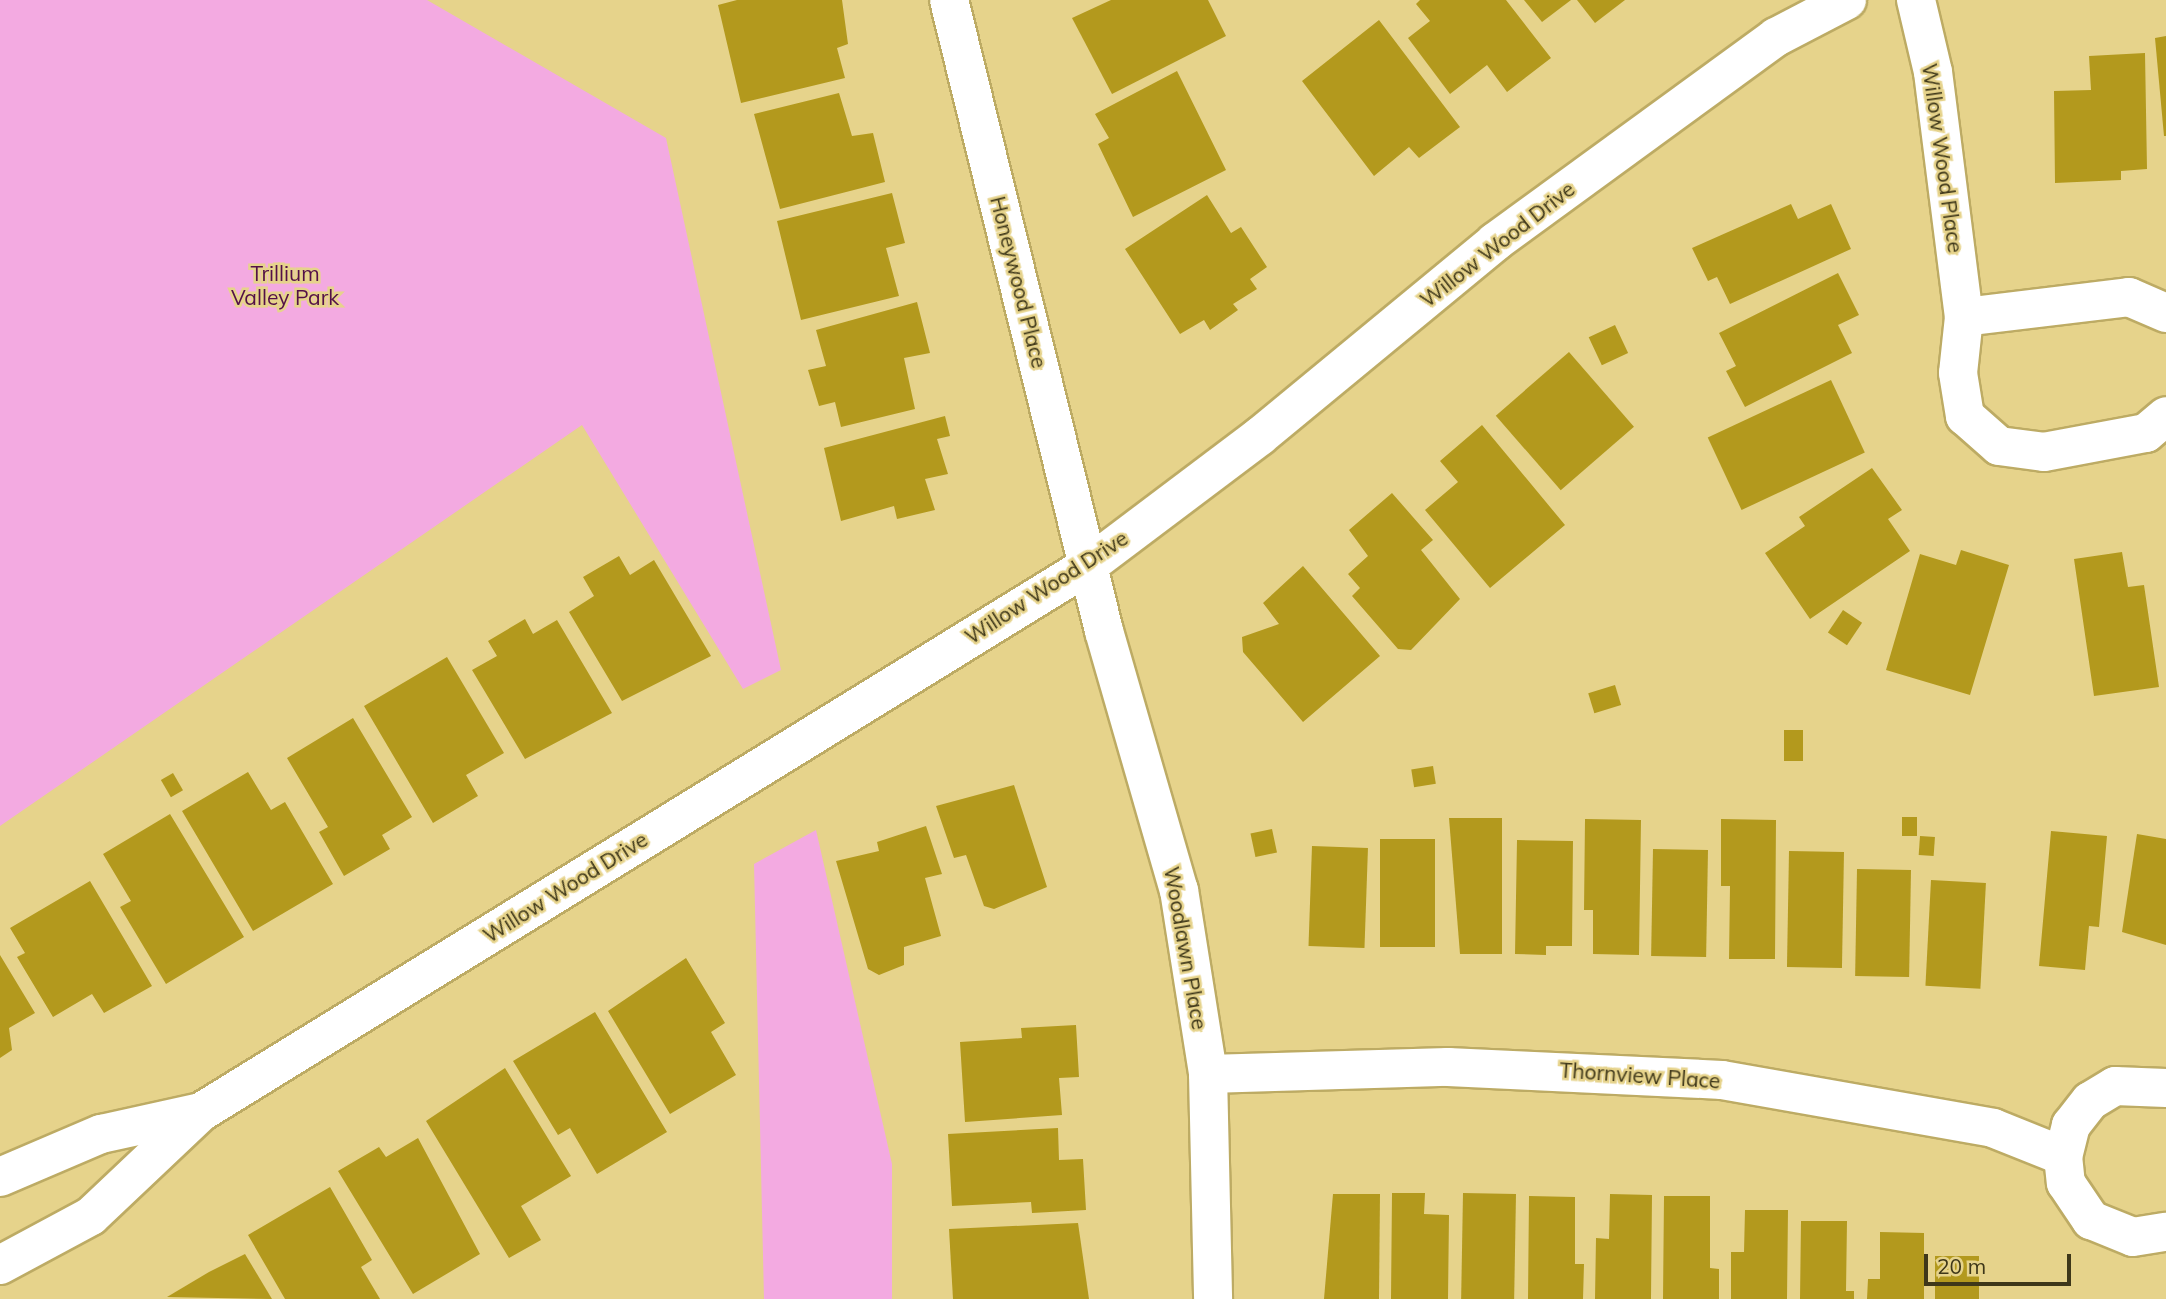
<!DOCTYPE html>
<style>
body{margin:0}
#map{position:relative;width:2166px;height:1299px;overflow:hidden;background:#e6d38b;font-family:Mulish,sans-serif}
div>[style]{position:absolute}
.green>*{inset:0;background:#f3aae1}
.building>*{inset:0;background:#b3991d;transform-origin:0 0}
.roads{filter:drop-shadow(2px 0 #bdab64) drop-shadow(-2px 0 #bdab64) drop-shadow(0 2px #bdab64) drop-shadow(0 -2px #bdab64)}
.minor>*{height:38px;margin:-19px;padding:0 19px;transform-origin:19px;border-radius:19px;background:#fff}
span{translate:-50% -50%;white-space:nowrap;text-align:center;line-height:1.15;-webkit-text-stroke:5px #e6d38b;paint-order:stroke}
.street-label{font-size:21px;color:#3e3719}
.park-label{font-size:21px;color:#531048}
.scale{position:absolute;left:1924px;top:1254px;width:147px;height:32px;box-sizing:border-box;border:4px solid #3e3719;border-top:0;padding-left:9px;font-size:21px;line-height:24px;white-space:nowrap;color:#3e3719;-webkit-text-stroke:5px #e6d38b;paint-order:stroke}
</style>
<div id="map">
<div class="green">
<div style="clip-path:polygon(0 0,427px 0,666px 138px,781px 670px,743px 689px,582px 425px,0 826px)"></div>
<div style="clip-path:polygon(816px 830px,892px 1164px,892px 1299px,764px 1299px,754px 864px)"></div>
</div>
<div class="building">
<div style="clip-path:polygon(737px 0,842px 0,848px 44px,837px 48px,845px 78px,741px 103px,718px 5px)"></div>
<div style="clip-path:polygon(1111px 0,1208px 0,1226px 36px,1112px 94px,1072px 18px)"></div>
<div style="clip-path:polygon(1420px 0,1506px 0,1551px 58px,1507px 92px,1487px 65px,1450px 94px,1408px 38px,1430px 21px,1416px 4px)"></div>
<div style="clip-path:polygon(1524px 0,1571px 0,1542px 22px)"></div>
<div style="clip-path:polygon(1577px 0,1625px 0,1595px 23px)"></div>
<div style="clip-path:polygon(1379px 20px,1460px 127px,1419px 158px,1409px 147px,1374px 176px,1302px 81px)"></div>
<div style="clip-path:polygon(2166px 36px,2166px 136px,2164px 136px,2155px 38px)"></div>
<div style="clip-path:polygon(2145px 53px,2147px 169px,2121px 171px,2121px 180px,2055px 183px,2054px 91px,2091px 90px,2089px 56px)"></div>
<div style="clip-path:polygon(1177px 71px,1226px 170px,1133px 217px,1098px 144px,1109px 138px,1095px 114px)"></div>
<div style="clip-path:polygon(839px 93px,852px 136px,873px 133px,885px 182px,780px 209px,754px 114px)"></div>
<div style="clip-path:polygon(892px 193px,905px 243px,886px 248px,899px 296px,801px 320px,777px 221px)"></div>
<div style="clip-path:polygon(1207px 195px,1231px 233px,1241px 227px,1267px 267px,1250px 279px,1257px 289px,1233px 304px,1238px 310px,1210px 330px,1204px 320px,1180px 334px,1125px 249px)"></div>
<div style="clip-path:polygon(1791px 204px,1798px 219px,1831px 204px,1851px 249px,1730px 304px,1717px 277px,1708px 281px,1692px 248px)"></div>
<div style="clip-path:polygon(1838px 273px,1859px 315px,1838px 325px,1852px 353px,1745px 407px,1726px 371px,1736px 366px,1719px 333px)"></div>
<div style="clip-path:polygon(917px 302px,930px 353px,904px 358px,915px 409px,841px 427px,835px 402px,819px 406px,808px 370px,826px 366px,816px 330px)"></div>
<div style="left:1615px;top:325px;width:31px;height:29px;rotate:65deg"></div>
<div style="left:1569px;top:352px;width:99px;height:97px;rotate:49deg"></div>
<div style="left:1831px;top:380px;width:80px;height:136px;rotate:65deg"></div>
<div style="clip-path:polygon(945px 416px,950px 436px,937px 439px,948px 474px,925px 479px,935px 510px,897px 519px,894px 506px,841px 521px,824px 448px)"></div>
<div style="clip-path:polygon(1482px 425px,1565px 525px,1490px 588px,1425px 510px,1458px 482px,1440px 461px)"></div>
<div style="clip-path:polygon(1872px 468px,1902px 510px,1888px 519px,1910px 551px,1810px 619px,1765px 553px,1805px 526px,1799px 517px)"></div>
<div style="clip-path:polygon(1392px 493px,1433px 540px,1421px 550px,1460px 599px,1411px 650px,1398px 649px,1352px 596px,1360px 588px,1348px 574px,1368px 556px,1349px 530px)"></div>
<div style="clip-path:polygon(1961px 550px,2009px 565px,1970px 695px,1886px 670px,1920px 554px,1956px 565px)"></div>
<div style="clip-path:polygon(2122px 552px,2128px 587px,2144px 585px,2159px 687px,2094px 696px,2074px 559px)"></div>
<div style="clip-path:polygon(619px 556px,630px 575px,654px 560px,711px 656px,622px 701px,569px 612px,594px 596px,583px 577px)"></div>
<div style="clip-path:polygon(1303px 566px,1380px 656px,1303px 722px,1243px 652px,1242px 637px,1279px 624px,1263px 603px)"></div>
<div style="left:1843px;top:610px;width:23px;height:27px;rotate:34deg"></div>
<div style="clip-path:polygon(525px 619px,533px 634px,557px 620px,612px 713px,525px 759px,472px 670px,497px 656px,488px 641px)"></div>
<div style="clip-path:polygon(447px 657px,504px 753px,466px 775px,478px 796px,433px 823px,364px 706px)"></div>
<div style="left:1615px;top:685px;width:21px;height:28px;rotate:73deg"></div>
<div style="clip-path:polygon(353px 718px,412px 817px,382px 835px,390px 849px,344px 876px,319px 832px,328px 827px,287px 758px)"></div>
<div style="left:1784px;top:730px;width:19px;height:31px"></div>
<div style="left:1433px;top:766px;width:18px;height:22px;rotate:81deg"></div>
<div style="clip-path:polygon(248px 772px,271px 810px,285px 802px,333px 884px,253px 931px,182px 811px)"></div>
<div style="left:173px;top:773px;width:20px;height:14px;rotate:60deg"></div>
<div style="clip-path:polygon(1014px 785px,1047px 887px,994px 909px,984px 906px,966px 855px,954px 858px,936px 806px)"></div>
<div style="clip-path:polygon(170px 814px,244px 937px,166px 984px,120px 907px,131px 901px,103px 854px)"></div>
<div style="left:1902px;top:817px;width:15px;height:19px"></div>
<div style="clip-path:polygon(1449px 818px,1502px 818px,1502px 954px,1460px 954px)"></div>
<div style="clip-path:polygon(1585px 819px,1641px 820px,1639px 955px,1593px 954px,1593px 910px,1584px 910px)"></div>
<div style="clip-path:polygon(1721px 819px,1776px 820px,1775px 959px,1729px 959px,1730px 886px,1721px 886px)"></div>
<div style="clip-path:polygon(926px 826px,942px 874px,925px 878px,941px 936px,904px 947px,904px 965px,879px 975px,868px 969px,836px 861px,879px 851px,877px 842px)"></div>
<div style="left:1272px;top:829px;width:24px;height:22px;rotate:78deg"></div>
<div style="clip-path:polygon(2051px 831px,2107px 836px,2099px 927px,2089px 926px,2085px 970px,2039px 966px)"></div>
<div style="clip-path:polygon(2137px 834px,2166px 839px,2166px 945px,2122px 932px)"></div>
<div style="left:1920px;top:836px;width:15px;height:19px;rotate:4deg"></div>
<div style="left:1435px;top:839px;width:108px;height:55px;rotate:90deg"></div>
<div style="clip-path:polygon(1517px 840px,1573px 841px,1572px 946px,1546px 946px,1546px 955px,1515px 954px)"></div>
<div style="left:1312px;top:846px;width:56px;height:100px;rotate:2deg"></div>
<div style="left:1653px;top:849px;width:55px;height:107px;rotate:1deg"></div>
<div style="left:1789px;top:851px;width:55px;height:116px;rotate:1deg"></div>
<div style="left:1857px;top:869px;width:54px;height:107px;rotate:1deg"></div>
<div style="left:1931px;top:880px;width:55px;height:106px;rotate:3deg"></div>
<div style="clip-path:polygon(90px 881px,152px 986px,104px 1013px,92px 994px,53px 1017px,17px 957px,25px 953px,10px 928px)"></div>
<div style="clip-path:polygon(0 955px,35px 1013px,9px 1028px,12px 1050px,0 1058px)"></div>
<div style="clip-path:polygon(686px 958px,725px 1023px,711px 1032px,736px 1075px,670px 1114px,608px 1011px)"></div>
<div style="clip-path:polygon(595px 1012px,667px 1132px,597px 1174px,570px 1128px,558px 1135px,513px 1061px)"></div>
<div style="clip-path:polygon(1076px 1025px,1079px 1077px,1059px 1078px,1062px 1115px,965px 1122px,960px 1042px,1022px 1038px,1021px 1028px)"></div>
<div style="clip-path:polygon(505px 1068px,571px 1176px,521px 1206px,541px 1240px,509px 1258px,426px 1121px)"></div>
<div style="clip-path:polygon(1058px 1128px,1059px 1160px,1083px 1159px,1086px 1210px,1032px 1213px,1031px 1202px,952px 1206px,948px 1134px)"></div>
<div style="clip-path:polygon(418px 1138px,480px 1254px,413px 1294px,338px 1171px,379px 1147px,386px 1157px)"></div>
<div style="clip-path:polygon(330px 1187px,372px 1260px,361px 1267px,380px 1299px,285px 1299px,248px 1235px)"></div>
<div style="clip-path:polygon(1392px 1193px,1425px 1193px,1424px 1214px,1449px 1215px,1448px 1299px,1391px 1299px)"></div>
<div style="left:1463px;top:1193px;width:53px;height:106px;rotate:1deg"></div>
<div style="clip-path:polygon(1333px 1194px,1380px 1194px,1379px 1299px,1324px 1299px)"></div>
<div style="clip-path:polygon(1610px 1194px,1652px 1195px,1651px 1299px,1595px 1299px,1596px 1238px,1609px 1239px)"></div>
<div style="clip-path:polygon(1529px 1196px,1575px 1197px,1575px 1264px,1584px 1264px,1583px 1299px,1528px 1299px)"></div>
<div style="clip-path:polygon(1664px 1196px,1710px 1196px,1710px 1268px,1719px 1269px,1719px 1299px,1663px 1299px)"></div>
<div style="clip-path:polygon(1745px 1210px,1788px 1210px,1787px 1299px,1731px 1299px,1731px 1252px,1744px 1252px)"></div>
<div style="clip-path:polygon(1801px 1221px,1847px 1221px,1846px 1291px,1854px 1291px,1854px 1299px,1800px 1299px)"></div>
<div style="clip-path:polygon(1078px 1223px,1089px 1299px,953px 1299px,949px 1229px)"></div>
<div style="clip-path:polygon(1880px 1232px,1924px 1233px,1924px 1299px,1867px 1299px,1868px 1279px,1880px 1279px)"></div>
<div style="clip-path:polygon(245px 1254px,272px 1299px,167px 1297px,209px 1272px)"></div>
<div style="left:1935px;top:1256px;width:44px;height:43px"></div>
</div>
<div class="roads">
<div class="minor">
<div style="left:949px;top:0;width:650px;rotate:76.2deg"></div>
<div style="left:1104px;top:631px;width:270px;rotate:73.9deg"></div>
<div style="left:1179px;top:890px;width:186px;rotate:81deg"></div>
<div style="left:1208px;top:1074px;width:225px;rotate:88.7deg"></div>
<div style="left:1916px;top:0;width:74px;rotate:76.7deg"></div>
<div style="left:1933px;top:72px;width:247px;rotate:82.8deg"></div>
<div style="left:1964px;top:317px;width:56px;rotate:96.1deg"></div>
<div style="left:1958px;top:373px;width:44px;rotate:80.8deg"></div>
<div style="left:1965px;top:416px;width:45px;rotate:41.4deg"></div>
<div style="left:1999px;top:446px;width:45px;rotate:7.6deg"></div>
<div style="left:2044px;top:452px;width:104px;rotate:-10.6deg"></div>
<div style="left:2146px;top:433px;width:26px;rotate:-40deg"></div>
<div style="left:1964px;top:317px;width:166px;rotate:-6.9deg"></div>
<div style="left:2129px;top:297px;width:40px;rotate:23.4deg"></div>
<div style="left:1208px;top:1074px;width:240px;rotate:-1.7deg"></div>
<div style="left:1448px;top:1067px;width:274px;rotate:2.7deg"></div>
<div style="left:1722px;top:1080px;width:275px;rotate:10deg"></div>
<div style="left:1993px;top:1128px;width:75px;rotate:21.8deg"></div>
<div style="left:2166px;top:1088px;width:51px;rotate:-177.8deg"></div>
<div style="left:2115px;top:1086px;width:29px;rotate:149deg"></div>
<div style="left:2090px;top:1101px;width:31px;rotate:128deg"></div>
<div style="left:2071px;top:1125px;width:32px;rotate:104deg"></div>
<div style="left:2063px;top:1156px;width:27px;rotate:84deg"></div>
<div style="left:2066px;top:1183px;width:45px;rotate:56deg"></div>
<div style="left:2091px;top:1220px;width:45px;rotate:22deg"></div>
<div style="left:2133px;top:1237px;width:33px;rotate:-9deg"></div>
<div style="left:0;top:1177px;width:110px;rotate:-23.1deg"></div>
<div style="left:101px;top:1134px;width:102px;rotate:-12.4deg"></div>
<div style="left:0;top:1265px;width:103px;rotate:-28.3deg"></div>
<div style="left:91px;top:1216px;width:151px;rotate:-43.4deg"></div>
<div style="left:201px;top:1112px;width:1043px;rotate:-31.63deg"></div>
<div style="left:1089px;top:565px;width:214px;rotate:-37deg"></div>
<div style="left:1260px;top:436px;width:305px;rotate:-39.5deg"></div>
<div style="left:1495px;top:242px;width:348px;rotate:-36.1deg"></div>
<div style="left:1776px;top:37px;width:80px;rotate:-27.5deg"></div>
</div>
</div>
<div class="street-label">
<span style="left:1943px;top:158px;rotate:82deg">Willow Wood Place</span>
<span style="left:1497px;top:244px;rotate:-38deg">Willow Wood Drive</span>
<span style="left:1019px;top:282px;rotate:76deg">Honeywood Place</span>
<span style="left:1046px;top:587px;rotate:-33deg">Willow Wood Drive</span>
<span style="left:565px;top:887px;rotate:-32deg">Willow Wood Drive</span>
<span style="left:1186px;top:948px;rotate:80deg">Woodlawn Place</span>
<span style="left:1640px;top:1075px;rotate:4deg">Thornview Place</span>
</div>
<div class="park-label">
<span style="left:285px;top:285px">Trillium<br>Valley Park</span>
</div>
<div class="scale">20 m</div>
</div>
